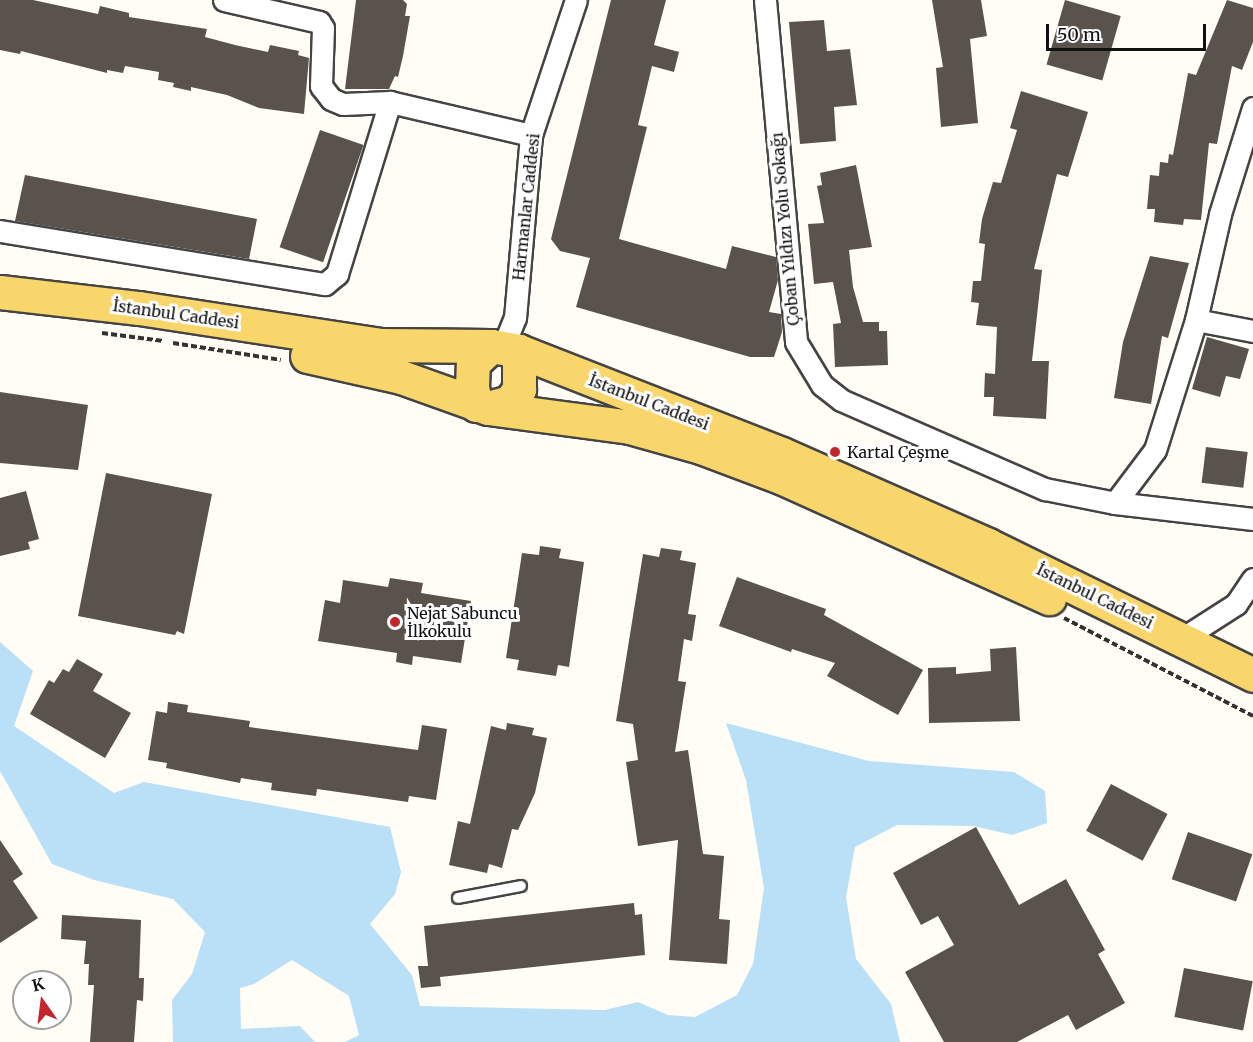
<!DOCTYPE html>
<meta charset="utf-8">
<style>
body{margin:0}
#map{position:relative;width:1253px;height:1042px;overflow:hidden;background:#fffdf5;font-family:Merriweather,serif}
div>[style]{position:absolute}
.water>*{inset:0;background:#b9e0f7}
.building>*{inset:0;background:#5a524d;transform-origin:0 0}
.path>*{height:4px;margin-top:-2px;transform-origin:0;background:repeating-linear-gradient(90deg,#333 0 6px,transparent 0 9px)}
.roads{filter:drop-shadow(2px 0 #444) drop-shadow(-2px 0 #444) drop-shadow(0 2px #444) drop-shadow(0 -2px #444)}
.service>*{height:10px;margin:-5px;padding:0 5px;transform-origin:5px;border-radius:5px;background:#fff}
.minor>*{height:21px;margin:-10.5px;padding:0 10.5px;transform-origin:10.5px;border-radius:10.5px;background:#fff}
.primary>*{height:33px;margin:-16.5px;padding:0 16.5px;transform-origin:16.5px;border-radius:16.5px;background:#f9d66b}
.dots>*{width:16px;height:16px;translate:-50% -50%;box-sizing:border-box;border:3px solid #fff;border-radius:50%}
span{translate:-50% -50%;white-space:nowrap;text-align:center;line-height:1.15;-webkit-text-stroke:6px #fff;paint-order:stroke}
.street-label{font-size:16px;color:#111}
.poi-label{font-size:16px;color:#111}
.left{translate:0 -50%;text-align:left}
.north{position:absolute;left:12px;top:970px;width:60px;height:60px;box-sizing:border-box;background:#fff;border:2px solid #a0a0a0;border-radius:50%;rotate:346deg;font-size:16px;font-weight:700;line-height:24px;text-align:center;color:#111}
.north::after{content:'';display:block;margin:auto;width:21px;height:27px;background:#c4262e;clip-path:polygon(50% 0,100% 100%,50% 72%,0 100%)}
.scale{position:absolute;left:1046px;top:24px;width:160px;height:27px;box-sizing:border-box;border:3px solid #111;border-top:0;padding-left:8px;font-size:18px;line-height:21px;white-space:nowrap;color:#111;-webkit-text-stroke:4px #fff;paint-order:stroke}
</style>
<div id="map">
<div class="water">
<div style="clip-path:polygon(0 642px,33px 671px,14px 726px,114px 793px,144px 782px,390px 827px,401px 872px,395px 894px,370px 924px,412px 975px,420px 1006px,605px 1010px,638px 1002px,668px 1015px,695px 1017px,737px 995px,753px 964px,764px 888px,746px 780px,726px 723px,869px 761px,1014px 772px,1045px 791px,1047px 823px,1012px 835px,974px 826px,897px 825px,855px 847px,846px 897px,856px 959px,891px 1004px,900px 1042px,345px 1042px,359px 1035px,349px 996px,292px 960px,254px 984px,240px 988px,241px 1029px,300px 1026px,315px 1042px,173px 1042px,172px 1000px,192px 974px,205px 932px,173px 899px,94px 880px,52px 864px,0 771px)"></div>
</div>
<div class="building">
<div style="clip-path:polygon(0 0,33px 0,98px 14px,100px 6px,129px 13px,129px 17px,207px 29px,205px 37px,235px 45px,268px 52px,270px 45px,299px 51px,298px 55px,309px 58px,304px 114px,259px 108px,227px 95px,191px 87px,191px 91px,173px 87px,174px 83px,158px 80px,159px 72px,125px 66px,123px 73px,107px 70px,107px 73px,21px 51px,20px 54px,0 50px)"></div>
<div style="clip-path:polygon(356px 0,403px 0,407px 4px,405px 16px,410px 16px,403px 56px,398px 77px,395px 76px,389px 89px,345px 89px)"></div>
<div style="clip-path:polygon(611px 0,666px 0,654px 45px,679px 52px,674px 72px,652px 66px,638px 125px,647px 127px,619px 239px,726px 269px,732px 246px,776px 257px,778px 280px,769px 312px,781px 314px,782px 332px,774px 357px,750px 357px,576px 307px,590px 258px,560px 251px,551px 239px)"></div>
<div style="clip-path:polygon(932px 0,981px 0,987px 36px,970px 39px,978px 123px,941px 127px,936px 68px,943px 67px)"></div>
<div style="left:1065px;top:0;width:58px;height:67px;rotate:16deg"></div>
<div style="clip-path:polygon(1227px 0,1253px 8px,1253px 42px,1242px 70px,1232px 66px,1217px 144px,1209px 143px,1201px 220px,1184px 219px,1183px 225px,1154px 222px,1155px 209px,1147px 209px,1150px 175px,1159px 176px,1160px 162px,1168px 163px,1169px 154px,1173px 155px,1188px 73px,1196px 75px)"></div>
<div style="clip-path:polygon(824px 20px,827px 51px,850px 49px,857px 105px,834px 107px,836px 141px,800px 144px,789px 22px)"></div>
<div style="clip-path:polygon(1021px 91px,1088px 112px,1068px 177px,1057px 174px,1034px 269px,1042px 270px,1032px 361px,1049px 361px,1046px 419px,993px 416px,994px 397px,984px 397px,985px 373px,995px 374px,997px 327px,976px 325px,979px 303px,971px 302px,973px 281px,981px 281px,985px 244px,979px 243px,982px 219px,993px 182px,1001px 183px,1017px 130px,1010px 128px)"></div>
<div style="left:320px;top:130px;width:46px;height:124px;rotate:19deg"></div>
<div style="clip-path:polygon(856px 165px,872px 247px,849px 250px,853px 287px,863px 322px,879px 322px,879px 331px,887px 331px,888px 365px,835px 367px,833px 324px,841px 323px,833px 282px,814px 284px,808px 224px,824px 223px,817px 186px,822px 185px,820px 173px)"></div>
<div style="clip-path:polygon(25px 175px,257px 219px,249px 259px,15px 221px)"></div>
<div style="clip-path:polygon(1150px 256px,1189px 263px,1168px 338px,1162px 336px,1151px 404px,1114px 398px,1123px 342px)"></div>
<div style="clip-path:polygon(1207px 337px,1249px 349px,1240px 379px,1226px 376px,1220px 397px,1192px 389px)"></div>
<div style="clip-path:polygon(0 392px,88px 405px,78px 470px,0 463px)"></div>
<div style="left:1206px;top:447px;width:42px;height:36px;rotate:7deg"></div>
<div style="clip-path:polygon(106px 473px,212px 494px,184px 634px,177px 631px,175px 635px,78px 616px)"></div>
<div style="clip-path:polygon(26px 491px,39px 539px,28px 542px,30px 549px,0 556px,0 498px)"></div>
<div style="clip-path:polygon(540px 546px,561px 549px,559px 558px,584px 562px,569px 667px,558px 665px,556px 676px,517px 670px,519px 660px,506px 658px,522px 553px,539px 555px)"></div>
<div style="clip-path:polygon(661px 548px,682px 551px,680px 560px,696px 563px,688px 614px,696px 615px,692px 641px,684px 639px,678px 681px,686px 682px,675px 752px,688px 750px,703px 854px,724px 856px,719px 919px,730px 920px,727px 964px,669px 960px,678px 840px,638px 846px,626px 762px,638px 760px,633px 724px,616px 721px,643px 554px,659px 557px)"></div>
<div style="clip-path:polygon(737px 577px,826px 609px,824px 615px,923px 670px,898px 715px,827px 676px,835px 663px,792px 649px,791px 652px,719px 626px)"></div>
<div style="clip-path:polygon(390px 578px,423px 583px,421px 593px,471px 601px,461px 663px,413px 656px,412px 665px,396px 662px,397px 653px,318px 641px,325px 600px,340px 603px,343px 580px,388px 587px)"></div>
<div style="clip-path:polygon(1016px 647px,1020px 721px,929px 723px,928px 668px,956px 667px,956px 674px,991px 671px,990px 649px)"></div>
<div style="clip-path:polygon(77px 659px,103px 674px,93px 691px,131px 713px,105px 758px,30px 714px,49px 680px,54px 683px,63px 669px,69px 672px)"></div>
<div style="clip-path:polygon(168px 702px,188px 705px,187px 712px,250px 721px,249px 727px,418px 750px,422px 725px,447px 729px,436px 800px,409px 796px,408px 802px,317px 789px,316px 796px,271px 790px,272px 783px,241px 778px,240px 783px,166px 768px,167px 763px,148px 760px,156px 711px,167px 713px)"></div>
<div style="clip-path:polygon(507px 723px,534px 728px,532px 735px,547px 738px,535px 793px,518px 830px,512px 829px,502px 868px,489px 864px,487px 873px,449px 865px,458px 821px,470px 824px,491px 726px,506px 730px)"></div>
<div style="left:1111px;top:784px;width:64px;height:53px;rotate:28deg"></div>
<div style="clip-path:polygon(976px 827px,1019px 905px,1066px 879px,1105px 950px,1098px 954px,1125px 1003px,1076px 1030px,1068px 1015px,1017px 1042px,944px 1042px,905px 972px,954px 945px,938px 916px,921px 925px,893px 873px)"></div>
<div style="left:1188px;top:832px;width:68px;height:50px;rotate:19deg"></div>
<div style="clip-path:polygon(0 840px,23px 874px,13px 881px,38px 918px,0 943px)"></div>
<div style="clip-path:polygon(634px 903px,635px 915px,642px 914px,645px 955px,440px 977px,441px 986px,421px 988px,418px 966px,428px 966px,424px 926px)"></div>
<div style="clip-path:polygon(62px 915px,141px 920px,139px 978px,144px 978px,143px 1001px,137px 1000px,134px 1042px,90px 1042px,94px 985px,88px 985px,89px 964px,84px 964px,86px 941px,61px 939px)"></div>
<div style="left:1184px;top:968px;width:70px;height:50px;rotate:11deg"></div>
</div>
<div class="path">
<div style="left:102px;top:333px;width:62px;rotate:7.5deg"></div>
<div style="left:173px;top:343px;width:109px;rotate:8.9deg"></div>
<div style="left:1064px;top:618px;width:213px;rotate:27.4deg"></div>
</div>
<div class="roads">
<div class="service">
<div style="left:458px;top:898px;width:64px;rotate:-10.8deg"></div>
</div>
<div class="minor">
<div style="left:224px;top:0;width:98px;rotate:13deg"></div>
<div style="left:319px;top:22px;width:7px;rotate:56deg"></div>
<div style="left:323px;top:28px;width:58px;rotate:92deg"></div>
<div style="left:321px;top:86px;width:16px;rotate:52deg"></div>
<div style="left:331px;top:99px;width:13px;rotate:23deg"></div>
<div style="left:343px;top:104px;width:47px;rotate:-2.4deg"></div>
<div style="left:390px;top:102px;width:145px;rotate:13.2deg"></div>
<div style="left:765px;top:0;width:343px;rotate:84.8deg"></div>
<div style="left:796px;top:342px;width:50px;rotate:58.8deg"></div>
<div style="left:822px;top:385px;width:24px;rotate:38deg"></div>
<div style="left:841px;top:400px;width:223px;rotate:23.6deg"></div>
<div style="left:1045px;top:489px;width:71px;rotate:11.3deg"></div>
<div style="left:1115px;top:503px;width:139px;rotate:6.6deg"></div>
<div style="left:0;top:231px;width:329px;rotate:9.3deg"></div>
<div style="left:325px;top:284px;width:16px;rotate:-40deg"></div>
<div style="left:337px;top:274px;width:180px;rotate:-72.9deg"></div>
<div style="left:1196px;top:320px;width:58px;rotate:10.9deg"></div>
<div style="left:503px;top:347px;width:31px;rotate:-68deg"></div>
<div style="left:515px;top:318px;width:184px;rotate:-85deg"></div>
<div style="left:531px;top:135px;width:142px;rotate:-71.6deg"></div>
<div style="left:1115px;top:503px;width:66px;rotate:-53deg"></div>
<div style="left:1155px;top:450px;width:136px;rotate:-72.5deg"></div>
<div style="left:1196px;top:320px;width:109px;rotate:-77.2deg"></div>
<div style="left:1220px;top:214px;width:111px;rotate:-72.7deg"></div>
<div style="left:1183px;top:638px;width:63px;rotate:-32.7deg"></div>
<div style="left:1236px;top:604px;width:30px;rotate:-56deg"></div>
</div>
<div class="primary">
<div style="left:0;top:292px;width:140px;rotate:6.6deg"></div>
<div style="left:139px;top:308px;width:245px;rotate:8.7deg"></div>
<div style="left:381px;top:345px;width:110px;rotate:0.5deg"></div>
<div style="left:491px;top:346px;width:28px;rotate:10deg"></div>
<div style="left:519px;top:351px;width:282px;rotate:21.4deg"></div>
<div style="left:782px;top:454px;width:225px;rotate:23.8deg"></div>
<div style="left:988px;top:545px;width:295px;rotate:26.1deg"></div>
<div style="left:307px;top:356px;width:96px;rotate:12.6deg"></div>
<div style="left:401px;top:377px;width:92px;rotate:19.6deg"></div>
<div style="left:488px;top:408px;width:143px;rotate:7.6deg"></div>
<div style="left:630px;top:427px;width:74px;rotate:15.7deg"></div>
<div style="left:701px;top:447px;width:88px;rotate:20.7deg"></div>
<div style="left:783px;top:478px;width:292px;rotate:24.3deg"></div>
<div style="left:476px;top:405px;width:17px;rotate:-103deg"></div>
<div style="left:472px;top:388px;width:25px;rotate:-88deg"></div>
<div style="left:473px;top:363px;width:25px;rotate:-43deg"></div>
<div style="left:488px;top:408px;width:23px;rotate:-15deg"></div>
<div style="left:510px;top:402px;width:16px;rotate:-55deg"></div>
<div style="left:519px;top:389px;width:38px;rotate:-90deg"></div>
</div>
</div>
<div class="dots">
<div style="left:835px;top:452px;background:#c4262e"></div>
<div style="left:395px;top:622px;background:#c4262e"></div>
</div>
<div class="street-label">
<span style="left:526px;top:207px;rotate:-84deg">Harmanlar Caddesi</span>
<span style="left:785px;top:229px;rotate:-95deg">Çoban Yıldızı Yolu Sokağı</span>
<span style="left:176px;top:314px;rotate:8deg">İstanbul Caddesi</span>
<span style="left:649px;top:402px;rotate:21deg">İstanbul Caddesi</span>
<span style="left:1095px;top:596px;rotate:26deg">İstanbul Caddesi</span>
</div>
<div class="poi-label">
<span class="left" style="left:847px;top:452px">Kartal Çeşme</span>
<span class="left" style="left:407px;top:622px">Nejat Sabuncu<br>İlkokulu</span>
</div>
<div class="north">K</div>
<div class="scale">50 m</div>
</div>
